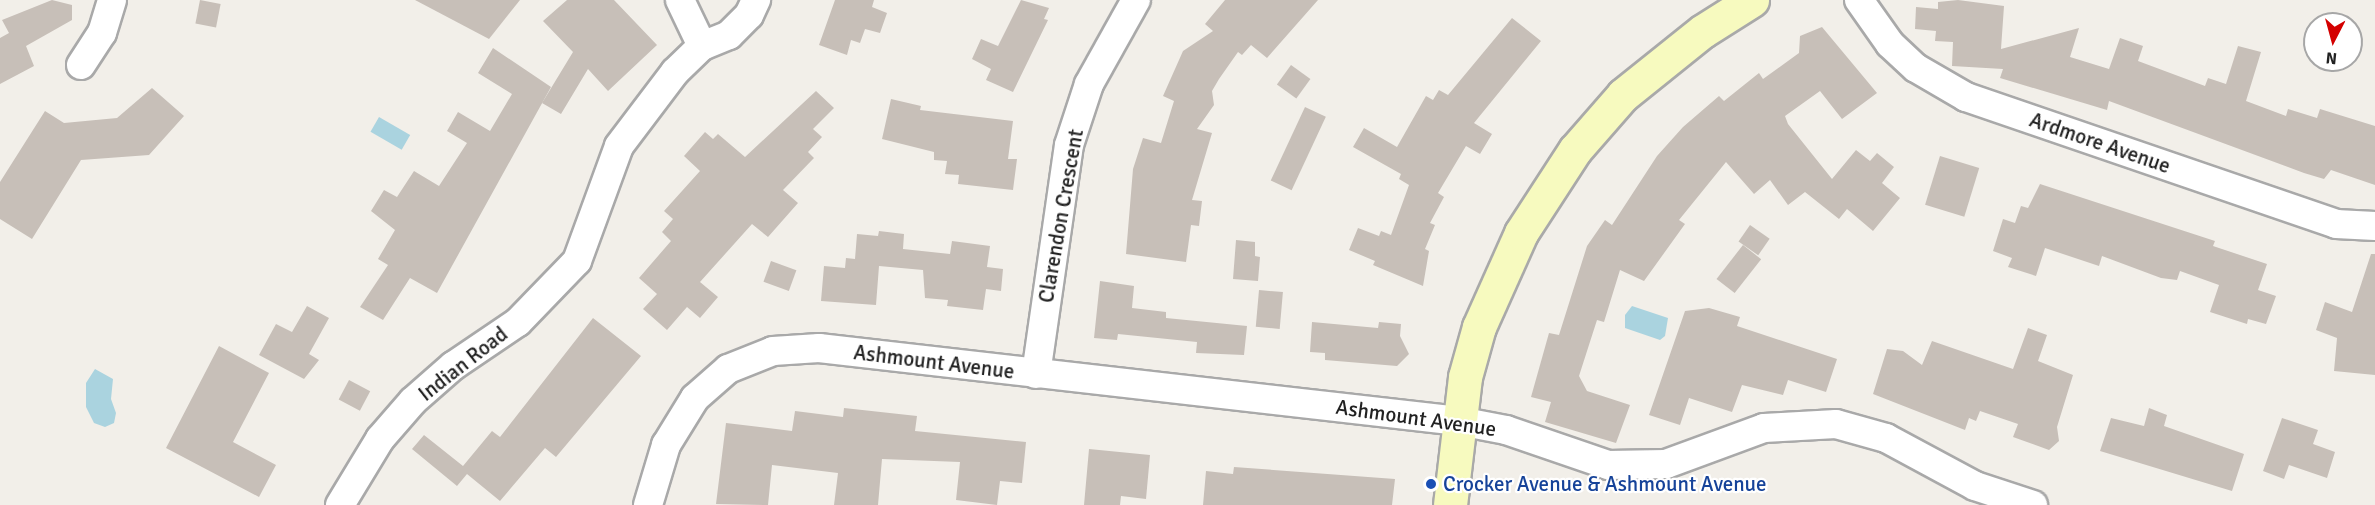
<!DOCTYPE html>
<style>
body{margin:0}
#map{position:relative;width:2375px;height:505px;overflow:hidden;background:#f2efe9;font-family:Signika,sans-serif}
div>[style]{position:absolute}
.water>*{inset:0;background:#aad3df;transform-origin:0 0}
.building>*{inset:0;background:#c7bfb8;transform-origin:0 0}
.roads{filter:drop-shadow(2px 0 #a9a9a9) drop-shadow(-2px 0 #a9a9a9) drop-shadow(0 2px #a9a9a9) drop-shadow(0 -2px #a9a9a9)}
.street>*{height:28px;margin:-14px;padding:0 14px;transform-origin:14px;border-radius:14px;background:#fff}
.secondary>*{height:33px;margin:-16.5px;padding:0 16.5px;transform-origin:16.5px;border-radius:16.5px;background:#f7fabf}
.dots>*{width:16px;height:16px;translate:-50% -50%;box-sizing:border-box;border:3px solid #fff;border-radius:50%}
span{translate:-50% -50%;white-space:nowrap;text-align:center;line-height:1.15;-webkit-text-stroke:4.5px #fff;paint-order:stroke}
.street-label{font-size:21px;color:#222}
.transit-label{font-size:21px;color:#164399}
.left{translate:0 -50%;text-align:left}
.north{position:absolute;left:2303px;top:12px;width:60px;height:60px;box-sizing:border-box;background:#fff;border:2px solid #a7a7a7;border-radius:50%;rotate:186deg;font-size:16px;font-weight:700;line-height:24px;text-align:center;color:#222}
.north::after{content:'';display:block;margin:auto;width:21px;height:27px;background:#d40000;clip-path:polygon(50% 0,100% 100%,50% 72%,0 100%)}
</style>
<div id="map">
<div class="water">
<div style="left:379px;top:117px;width:36px;height:17px;rotate:30deg"></div>
<div style="clip-path:polygon(1632px 306px,1668px 318px,1665px 336px,1660px 340px,1625px 328px,1625px 315px)"></div>
<div style="clip-path:polygon(95px 369px,113px 379px,111px 399px,116px 413px,114px 423px,105px 427px,94px 423px,86px 407px,86px 383px)"></div>
</div>
<div class="building">
<div style="clip-path:polygon(52px 0,72px 5px,72px 20px,26px 46px,34px 66px,0 84px,0 38px,9px 33px,2px 20px)"></div>
<div style="left:200px;top:0;width:21px;height:24px;rotate:11deg"></div>
<div style="clip-path:polygon(415px 0,520px 0,489px 39px)"></div>
<div style="clip-path:polygon(567px 0,614px 0,657px 45px,608px 91px,588px 69px,561px 114px,542px 103px,573px 52px,543px 21px)"></div>
<div style="clip-path:polygon(835px 0,874px 0,872px 7px,887px 13px,880px 33px,865px 29px,860px 43px,851px 40px,847px 55px,819px 45px)"></div>
<div style="clip-path:polygon(1021px 0,1049px 8px,1044px 19px,1048px 20px,1013px 92px,986px 80px,991px 69px,972px 59px,981px 39px,998px 46px)"></div>
<div style="clip-path:polygon(1225px 0,1318px 0,1267px 58px,1251px 45px,1242px 55px,1238px 52px,1219px 79px,1212px 91px,1214px 105px,1197px 129px,1212px 133px,1192px 200px,1202px 201px,1199px 226px,1191px 225px,1186px 262px,1126px 254px,1133px 169px,1143px 138px,1161px 143px,1174px 101px,1163px 96px,1183px 51px,1213px 31px,1205px 24px)"></div>
<div style="clip-path:polygon(1958px 0,2004px 6px,2001px 49px,2079px 28px,2070px 57px,2109px 69px,2120px 38px,2143px 46px,2138px 61px,2205px 86px,2208px 78px,2226px 84px,2238px 46px,2261px 52px,2246px 101px,2286px 116px,2288px 109px,2317px 118px,2320px 109px,2375px 126px,2375px 185px,2331px 170px,2324px 179px,2304px 173px,2109px 101px,2107px 110px,2000px 78px,2003px 69px,1952px 66px,1953px 42px,1935px 41px,1936px 31px,1915px 29px,1916px 7px,1938px 9px,1938px 2px)"></div>
<div style="clip-path:polygon(1512px 18px,1541px 41px,1474px 123px,1492px 134px,1480px 154px,1466px 146px,1438px 193px,1444px 197px,1430px 223px,1435px 225px,1425px 249px,1429px 251px,1423px 286px,1373px 265px,1375px 261px,1349px 250px,1358px 228px,1379px 236px,1381px 231px,1391px 235px,1409px 185px,1399px 179px,1401px 174px,1353px 147px,1364px 128px,1397px 147px,1426px 96px,1433px 100px,1439px 90px,1448px 95px)"></div>
<div style="clip-path:polygon(1822px 27px,1877px 93px,1842px 119px,1820px 91px,1785px 116px,1788px 124px,1832px 179px,1856px 150px,1870px 161px,1877px 153px,1894px 167px,1882px 183px,1900px 198px,1873px 231px,1847px 209px,1839px 219px,1805px 192px,1788px 205px,1770px 180px,1754px 194px,1726px 162px,1679px 220px,1685px 224px,1644px 281px,1620px 270px,1604px 322px,1597px 320px,1579px 376px,1587px 391px,1630px 405px,1616px 443px,1545px 422px,1551px 402px,1531px 397px,1549px 333px,1559px 335px,1587px 246px,1605px 220px,1612px 225px,1657px 156px,1683px 127px,1719px 96px,1724px 101px,1759px 73px,1763px 79px,1799px 53px,1800px 36px)"></div>
<div style="clip-path:polygon(493px 48px,551px 87px,437px 293px,410px 278px,383px 320px,360px 307px,388px 265px,378px 259px,395px 230px,371px 211px,384px 190px,397px 197px,414px 171px,439px 186px,467px 143px,447px 131px,458px 112px,490px 131px,512px 94px,478px 73px)"></div>
<div style="left:1291px;top:65px;width:24px;height:24px;rotate:36deg"></div>
<div style="clip-path:polygon(152px 88px,184px 116px,149px 155px,81px 160px,32px 239px,0 219px,0 182px,45px 111px,64px 123px,117px 118px)"></div>
<div style="clip-path:polygon(816px 91px,834px 108px,813px 129px,822px 137px,808px 152px,814px 158px,783px 190px,798px 203px,768px 237px,752px 224px,700px 282px,718px 297px,700px 318px,687px 307px,667px 330px,643px 309px,657px 294px,639px 278px,671px 241px,662px 232px,673px 219px,664px 211px,700px 171px,684px 156px,705px 132px,713px 139px,718px 134px,745px 157px)"></div>
<div style="clip-path:polygon(891px 99px,921px 106px,920px 110px,1013px 121px,1008px 159px,1017px 159px,1013px 190px,958px 184px,959px 175px,945px 174px,947px 161px,934px 160px,934px 152px,882px 139px)"></div>
<div style="left:1305px;top:107px;width:23px;height:81px;rotate:25deg"></div>
<div style="left:1940px;top:156px;width:41px;height:51px;rotate:17deg"></div>
<div style="clip-path:polygon(2040px 184px,2215px 241px,2213px 246px,2267px 264px,2258px 290px,2276px 296px,2266px 324px,2248px 319px,2247px 324px,2210px 312px,2219px 285px,2180px 271px,2177px 280px,2161px 278px,2102px 256px,2099px 266px,2045px 248px,2036px 276px,2008px 267px,2012px 258px,1993px 251px,2003px 219px,2015px 223px,2021px 206px,2028px 208px)"></div>
<div style="left:1750px;top:225px;width:24px;height:20px;rotate:35deg"></div>
<div style="clip-path:polygon(879px 231px,904px 234px,903px 249px,950px 254px,952px 241px,990px 246px,987px 267px,1003px 269px,1001px 291px,986px 289px,983px 310px,947px 306px,948px 300px,925px 298px,923px 270px,879px 266px,876px 305px,821px 301px,824px 266px,845px 268px,846px 258px,855px 259px,857px 234px,878px 236px)"></div>
<div style="clip-path:polygon(1236px 240px,1255px 242px,1255px 256px,1260px 257px,1258px 281px,1233px 279px)"></div>
<div style="left:1743px;top:245px;width:23px;height:43px;rotate:38deg"></div>
<div style="clip-path:polygon(2371px 254px,2375px 254px,2375px 375px,2334px 371px,2337px 338px,2316px 330px,2325px 302px,2352px 312px)"></div>
<div style="left:771px;top:261px;width:27px;height:22px;rotate:20deg"></div>
<div style="clip-path:polygon(1100px 281px,1134px 286px,1132px 308px,1166px 312px,1166px 318px,1247px 326px,1244px 355px,1196px 353px,1197px 342px,1118px 334px,1117px 340px,1094px 338px)"></div>
<div style="left:1259px;top:290px;width:24px;height:37px;rotate:5deg"></div>
<div style="clip-path:polygon(307px 306px,329px 318px,309px 354px,319px 360px,304px 379px,259px 355px,276px 324px,292px 332px)"></div>
<div style="clip-path:polygon(1709px 308px,1740px 317px,1737px 326px,1837px 359px,1826px 392px,1788px 380px,1783px 395px,1742px 385px,1732px 412px,1689px 398px,1680px 425px,1649px 415px,1685px 311px)"></div>
<div style="clip-path:polygon(593px 318px,641px 356px,556px 457px,545px 448px,500px 501px,467px 474px,457px 486px,412px 449px,424px 435px,463px 466px,492px 431px,500px 437px)"></div>
<div style="clip-path:polygon(1312px 322px,1378px 328px,1379px 322px,1401px 324px,1400px 336px,1409px 354px,1397px 366px,1325px 360px,1325px 353px,1310px 352px)"></div>
<div style="clip-path:polygon(2028px 328px,2047px 335px,2038px 361px,2073px 375px,2057px 427px,2059px 441px,2049px 450px,2013px 437px,2018px 424px,1980px 411px,1976px 421px,1969px 418px,1965px 430px,1873px 394px,1887px 349px,1903px 351px,1922px 365px,1932px 341px,2013px 369px)"></div>
<div style="clip-path:polygon(219px 346px,269px 373px,233px 442px,276px 465px,259px 497px,166px 448px)"></div>
<div style="left:349px;top:380px;width:24px;height:22px;rotate:28deg"></div>
<div style="clip-path:polygon(844px 408px,917px 416px,915px 431px,1026px 442px,1022px 483px,1000px 481px,997px 505px,956px 500px,960px 462px,882px 459px,878px 505px,834px 505px,838px 473px,772px 465px,768px 505px,716px 504px,726px 423px,792px 431px,795px 411px,843px 417px)"></div>
<div style="clip-path:polygon(2149px 408px,2167px 415px,2164px 426px,2244px 454px,2232px 491px,2100px 451px,2111px 418px,2144px 426px)"></div>
<div style="clip-path:polygon(2282px 418px,2318px 430px,2313px 444px,2335px 452px,2327px 478px,2289px 465px,2284px 479px,2263px 471px)"></div>
<div style="clip-path:polygon(1089px 449px,1150px 455px,1146px 499px,1121px 496px,1120px 505px,1084px 505px)"></div>
<div style="clip-path:polygon(1234px 467px,1395px 479px,1392px 505px,1203px 505px,1206px 471px,1233px 474px)"></div>
</div>
<div class="roads">
<div class="street">
<div style="left:680px;top:0;width:51px;rotate:64.4deg"></div>
<div style="left:1859px;top:0;width:54px;rotate:54.8deg"></div>
<div style="left:1890px;top:44px;width:35px;rotate:43deg"></div>
<div style="left:1916px;top:68px;width:58px;rotate:30.1deg"></div>
<div style="left:1966px;top:97px;width:391px;rotate:18.9deg"></div>
<div style="left:2336px;top:224px;width:39px;rotate:3deg"></div>
<div style="left:81px;top:65px;width:38px;rotate:-57deg"></div>
<div style="left:102px;top:33px;width:34px;rotate:-73deg"></div>
<div style="left:1036px;top:374px;width:231px;rotate:-81.8deg"></div>
<div style="left:1069px;top:145px;width:64px;rotate:-71.8deg"></div>
<div style="left:1089px;top:84px;width:96px;rotate:-60.8deg"></div>
<div style="left:340px;top:505px;width:77px;rotate:-58.8deg"></div>
<div style="left:380px;top:439px;width:50px;rotate:-49deg"></div>
<div style="left:413px;top:401px;width:53px;rotate:-41.2deg"></div>
<div style="left:453px;top:366px;width:78px;rotate:-34.1deg"></div>
<div style="left:518px;top:322px;width:85px;rotate:-46deg"></div>
<div style="left:577px;top:261px;width:122px;rotate:-69.9deg"></div>
<div style="left:619px;top:146px;width:93px;rotate:-52.9deg"></div>
<div style="left:675px;top:72px;width:37px;rotate:-44deg"></div>
<div style="left:702px;top:46px;width:29px;rotate:-22deg"></div>
<div style="left:729px;top:35px;width:28px;rotate:-45deg"></div>
<div style="left:749px;top:15px;width:17px;rotate:-65deg"></div>
<div style="left:648px;top:505px;width:63px;rotate:-73.3deg"></div>
<div style="left:666px;top:445px;width:55px;rotate:-58.3deg"></div>
<div style="left:695px;top:398px;width:44px;rotate:-41.3deg"></div>
<div style="left:728px;top:369px;width:48px;rotate:-21.8deg"></div>
<div style="left:773px;top:351px;width:46px;rotate:-3.7deg"></div>
<div style="left:819px;top:348px;width:644px;rotate:6.51deg"></div>
<div style="left:1459px;top:421px;width:48px;rotate:10.8deg"></div>
<div style="left:1506px;top:430px;width:108px;rotate:18.9deg"></div>
<div style="left:1608px;top:465px;width:58px;rotate:-1deg"></div>
<div style="left:1666px;top:464px;width:104px;rotate:-20.2deg"></div>
<div style="left:1764px;top:428px;width:72px;rotate:-3.2deg"></div>
<div style="left:1836px;top:424px;width:52px;rotate:15.6deg"></div>
<div style="left:1886px;top:438px;width:101px;rotate:28.3deg"></div>
<div style="left:1975px;top:486px;width:61px;rotate:18.1deg"></div>
</div>
<div class="secondary">
<div style="left:1450px;top:505px;width:129px;rotate:-83.3deg"></div>
<div style="left:1465px;top:377px;width:52px;rotate:-74.4deg"></div>
<div style="left:1479px;top:327px;width:103px;rotate:-65.9deg"></div>
<div style="left:1521px;top:233px;width:99px;rotate:-57deg"></div>
<div style="left:1575px;top:150px;width:73px;rotate:-48.9deg"></div>
<div style="left:1623px;top:95px;width:102px;rotate:-38.7deg"></div>
<div style="left:1703px;top:31px;width:58px;rotate:-32.3deg"></div>
</div>
</div>
<div class="dots">
<div style="left:1431px;top:484px;background:#1a4fb4"></div>
</div>
<div class="street-label">
<span style="left:2100px;top:143px;rotate:19deg">Ardmore Avenue</span>
<span style="left:1061px;top:216px;rotate:-80deg">Clarendon Crescent</span>
<span style="left:934px;top:362px;rotate:7deg">Ashmount Avenue</span>
<span style="left:463px;top:364px;rotate:-38deg">Indian Road</span>
<span style="left:1416px;top:418px;rotate:8deg">Ashmount Avenue</span>
</div>
<div class="transit-label">
<span class="left" style="left:1443px;top:484px">Crocker Avenue &amp; Ashmount Avenue</span>
</div>
<div class="north">N</div>
</div>
